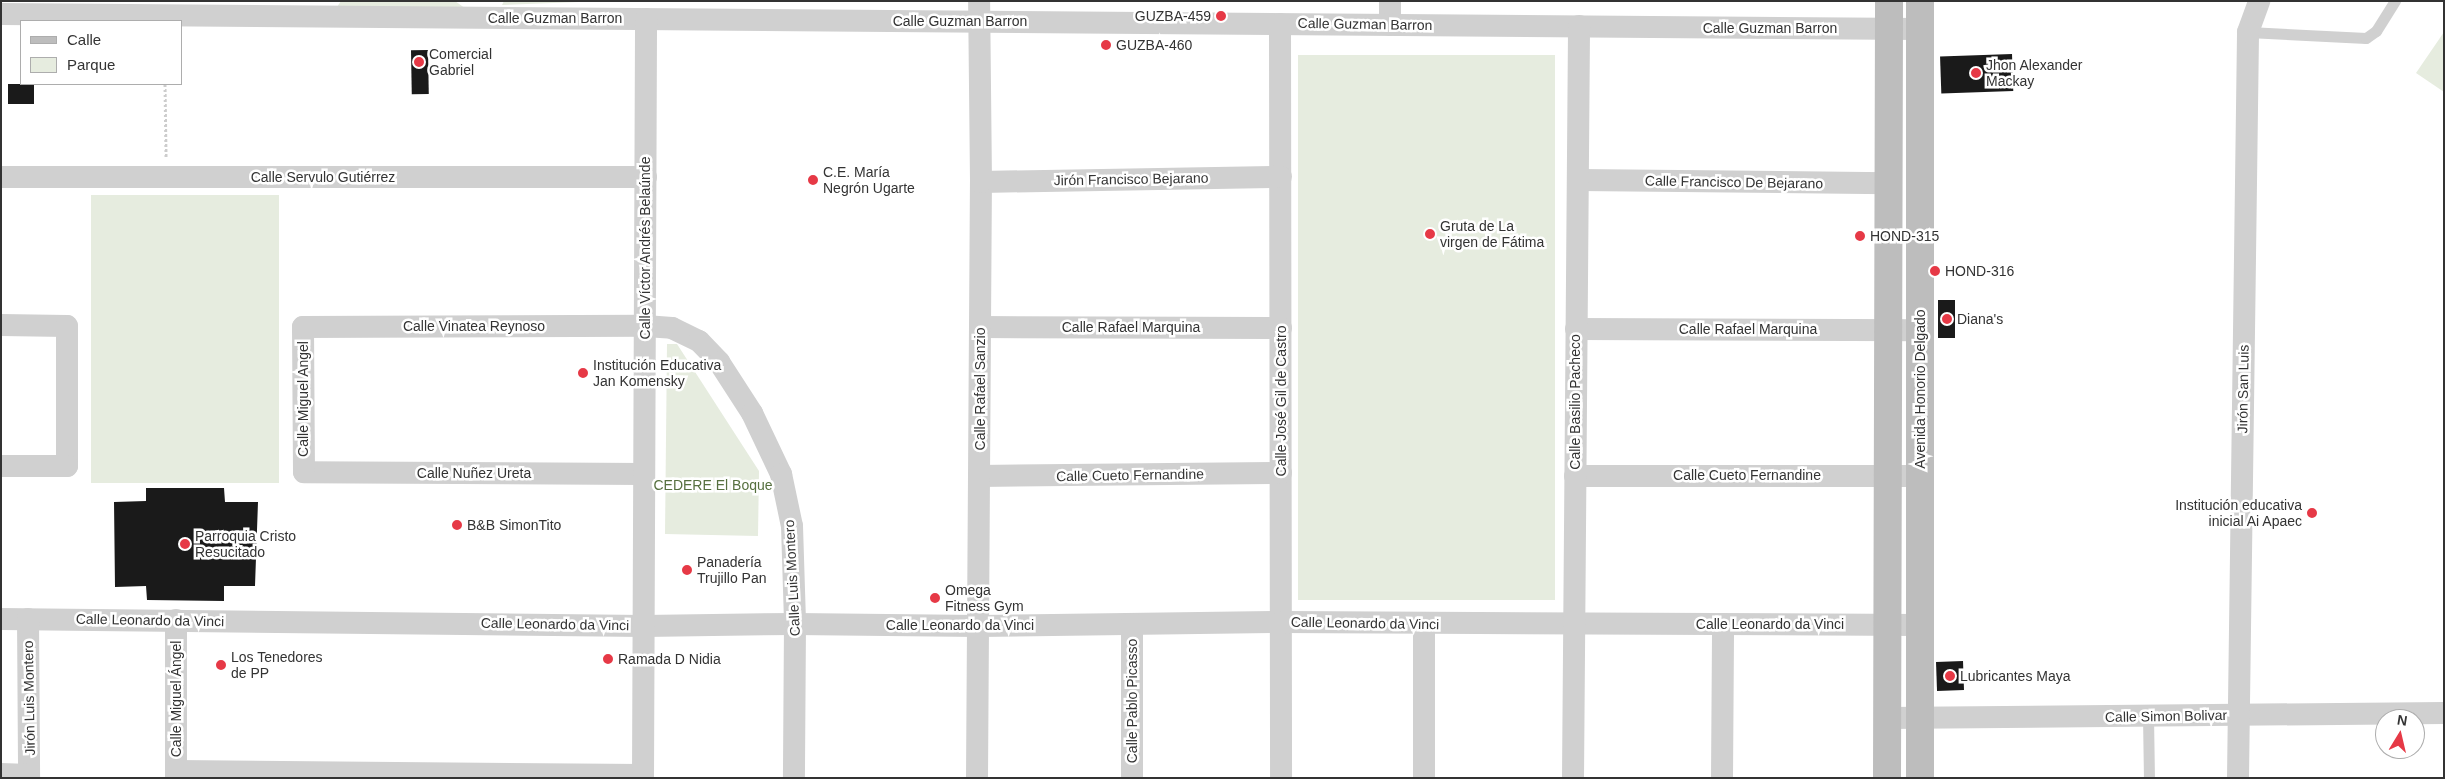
<!DOCTYPE html>
<meta charset="utf-8">
<style>
body{margin:0}
#map{position:relative;width:2445px;height:779px;overflow:hidden;background:#fff;font-family:Arial,sans-serif}
div>[style]{position:absolute}
.green>*{inset:0;background:#e6ecdf;transform-origin:0 0}
.building>*{inset:0;background:#1a1a1a;transform-origin:0 0}
.path>*{height:3px;margin-top:-1.5px;transform-origin:0;background:repeating-linear-gradient(90deg,#cdcdcd 0 2.5px,transparent 0 5px)}
.lane>*{height:11px;margin:-5.5px;padding:0 5.5px;transform-origin:5.5px;border-radius:5.5px;background:#d0d0d0}
.street>*{height:22px;margin:-11px;padding:0 11px;transform-origin:11px;border-radius:11px;background:#d0d0d0}
.secondary>*{height:28px;margin:-14px;padding:0 14px;transform-origin:14px;border-radius:14px;background:#bdbdbd}
.dots>*{width:14px;height:14px;translate:-50% -50%;box-sizing:border-box;border:2px solid #fff;border-radius:50%}
span{translate:-50% -50%;white-space:nowrap;text-align:center;line-height:1.15;-webkit-text-stroke:5px #fff;paint-order:stroke}
.poi-label{font-size:14px;color:#333}
.right{translate:-100% -50%;text-align:right}
.left{translate:0 -50%;text-align:left}
.street-label{font-size:14px;color:#333}
.park-label{font-size:14px;color:#56703f}
.frame{position:absolute;inset:0;border:2px solid #333;pointer-events:none}
.legend{position:absolute;left:20px;top:20px;width:162px;height:65px;box-sizing:border-box;background:#fff;border:1px solid #adadad;margin:0;padding:6px 9px;list-style:none;font-size:15px;color:#333}
.legend li{display:flex;align-items:center;gap:10px;height:25px}
.legend b{width:25px;border:1px solid #adadad}
.north{position:absolute;left:2375px;top:709px;width:50px;height:50px;box-sizing:border-box;background:#fff;border:1px solid #adadad;border-radius:50%;rotate:9deg;font-size:14px;font-weight:700;line-height:20px;text-align:center;color:#333}
.north::after{content:'';display:block;margin:auto;width:18px;height:22px;background:#e63946;clip-path:polygon(50% 0,100% 100%,50% 72%,0 100%)}
</style>
<div id="map">
<div class="green">
<div style="clip-path:polygon(341px 1px,455px 1px,469px 11px,333px 13px)"></div>
<div style="clip-path:polygon(504px 1px,605px 1px,502px 5px)"></div>
<div style="clip-path:polygon(2444px 32px,2444px 92px,2416px 73px)"></div>
<div style="left:1298px;top:55px;width:257px;height:545px"></div>
<div style="left:91px;top:195px;width:188px;height:288px"></div>
<div style="clip-path:polygon(667px 344px,677px 344px,759px 471px,758px 536px,665px 534px)"></div>
</div>
<div class="building">
<div style="left:428px;top:50px;width:44px;height:17px;rotate:89deg"></div>
<div style="left:2012px;top:54px;width:37px;height:72px;rotate:88deg"></div>
<div style="left:8px;top:84px;width:26px;height:20px"></div>
<div style="left:1938px;top:300px;width:17px;height:38px"></div>
<div style="clip-path:polygon(146px 488px,224px 488px,225px 502px,258px 502px,255px 586px,224px 586px,224px 601px,147px 600px,146px 586px,115px 587px,114px 502px,146px 501px)"></div>
<div style="left:1963px;top:661px;width:29px;height:27px;rotate:88deg"></div>
</div>
<div class="path">
<div style="left:165px;top:84px;width:74px;rotate:89.2deg"></div>
</div>
<div class="lane">
<div style="left:2248px;top:32px;width:118px;rotate:2.9deg"></div>
<div style="left:2366px;top:38px;width:12px;rotate:-35deg"></div>
<div style="left:2376px;top:31px;width:36px;rotate:-58deg"></div>
<div style="left:2148px;top:716px;width:62px;rotate:89.1deg"></div>
</div>
<div class="street">
<div style="left:1390px;top:1px;width:24px;rotate:90deg"></div>
<div style="left:1px;top:14px;width:1918px;rotate:0.45deg"></div>
<div style="left:1280px;top:24px;width:754px;rotate:89.92deg"></div>
<div style="left:1px;top:177px;width:645px"></div>
<div style="left:1579px;top:180px;width:310px;rotate:0.6deg"></div>
<div style="left:981px;top:182px;width:300px;rotate:-1deg"></div>
<div style="left:1px;top:325px;width:66px;rotate:0.9deg"></div>
<div style="left:67px;top:326px;width:140px;rotate:90deg"></div>
<div style="left:67px;top:466px;width:66px;rotate:180deg"></div>
<div style="left:980px;top:327px;width:301px;rotate:0.2deg"></div>
<div style="left:1576px;top:329px;width:344px;rotate:0.2deg"></div>
<div style="left:644px;top:474px;width:340px;rotate:-179.7deg"></div>
<div style="left:304px;top:472px;width:145px;rotate:-90.4deg"></div>
<div style="left:303px;top:327px;width:342px;rotate:-0.2deg"></div>
<div style="left:645px;top:326px;width:27px;rotate:4deg"></div>
<div style="left:672px;top:328px;width:30px;rotate:26deg"></div>
<div style="left:699px;top:341px;width:29px;rotate:46deg"></div>
<div style="left:719px;top:362px;width:61px;rotate:57.1deg"></div>
<div style="left:752px;top:413px;width:68px;rotate:64.6deg"></div>
<div style="left:781px;top:474px;width:53px;rotate:78.1deg"></div>
<div style="left:792px;top:526px;width:98px;rotate:88.2deg"></div>
<div style="left:795px;top:624px;width:154px;rotate:90.4deg"></div>
<div style="left:979px;top:476px;width:302px;rotate:-0.6deg"></div>
<div style="left:1575px;top:476px;width:345px"></div>
<div style="left:1px;top:619px;width:643px;rotate:0.62deg"></div>
<div style="left:644px;top:626px;width:151px;rotate:-0.8deg"></div>
<div style="left:795px;top:624px;width:184px;rotate:0.6deg"></div>
<div style="left:979px;top:626px;width:303px;rotate:-0.8deg"></div>
<div style="left:1282px;top:622px;width:637px;rotate:0.27deg"></div>
<div style="left:28px;top:619px;width:159px;rotate:89.6deg"></div>
<div style="left:1888px;top:718px;width:556px;rotate:-0.52deg"></div>
<div style="left:176px;top:771px;width:467px;rotate:0.5deg"></div>
<div style="left:1px;top:774px;width:28px;rotate:2deg"></div>
<div style="left:176px;top:778px;width:158px;rotate:-90deg"></div>
<div style="left:643px;top:778px;width:759px;rotate:-89.77deg"></div>
<div style="left:977px;top:778px;width:596px;rotate:-89.62deg"></div>
<div style="left:981px;top:182px;width:181px;rotate:-90.6deg"></div>
<div style="left:1132px;top:778px;width:154px;rotate:-90deg"></div>
<div style="left:1424px;top:778px;width:155px;rotate:-90deg"></div>
<div style="left:1573px;top:778px;width:752px;rotate:-89.54deg"></div>
<div style="left:1722px;top:778px;width:154px;rotate:-89.6deg"></div>
<div style="left:2238px;top:778px;width:746px;rotate:-89.23deg"></div>
<div style="left:2248px;top:32px;width:33px;rotate:-70deg"></div>
</div>
<div class="secondary">
<div style="left:1920px;top:1px;width:777px;rotate:90deg"></div>
<div style="left:1887px;top:778px;width:777px;rotate:-89.85deg"></div>
</div>
<div class="dots">
<div style="left:1221px;top:16px;background:#e63946"></div>
<div style="left:1106px;top:45px;background:#e63946"></div>
<div style="left:419px;top:62px;background:#e63946"></div>
<div style="left:1976px;top:73px;background:#e63946"></div>
<div style="left:813px;top:180px;background:#e63946"></div>
<div style="left:1430px;top:234px;background:#e63946"></div>
<div style="left:1860px;top:236px;background:#e63946"></div>
<div style="left:1935px;top:271px;background:#e63946"></div>
<div style="left:1947px;top:319px;background:#e63946"></div>
<div style="left:583px;top:373px;background:#e63946"></div>
<div style="left:2312px;top:513px;background:#e63946"></div>
<div style="left:457px;top:525px;background:#e63946"></div>
<div style="left:185px;top:544px;background:#e63946"></div>
<div style="left:687px;top:570px;background:#e63946"></div>
<div style="left:935px;top:598px;background:#e63946"></div>
<div style="left:608px;top:659px;background:#e63946"></div>
<div style="left:221px;top:665px;background:#e63946"></div>
<div style="left:1950px;top:676px;background:#e63946"></div>
</div>
<div class="poi-label">
<span class="right" style="left:1211px;top:16px">GUZBA-459</span>
<span class="left" style="left:1116px;top:45px">GUZBA-460</span>
<span class="left" style="left:429px;top:62px">Comercial<br>Gabriel</span>
<span class="left" style="left:1986px;top:73px">Jhon Alexander<br>Mackay</span>
<span class="left" style="left:823px;top:180px">C.E. María<br>Negrón Ugarte</span>
<span class="left" style="left:1440px;top:234px">Gruta de La<br>virgen de Fátima</span>
<span class="left" style="left:1870px;top:236px">HOND-315</span>
<span class="left" style="left:1945px;top:271px">HOND-316</span>
<span class="left" style="left:1957px;top:319px">Diana's</span>
<span class="left" style="left:593px;top:373px">Institución Educativa<br>Jan Komensky</span>
<span class="right" style="left:2302px;top:513px">Institución educativa<br>inicial Ai Apaec</span>
<span class="left" style="left:467px;top:525px">B&amp;B SimonTito</span>
<span class="left" style="left:195px;top:544px">Parroquia Cristo<br>Resucitado</span>
<span class="left" style="left:697px;top:570px">Panadería<br>Trujillo Pan</span>
<span class="left" style="left:945px;top:598px">Omega<br>Fitness Gym</span>
<span class="left" style="left:231px;top:665px">Los Tenedores<br>de PP</span>
<span class="left" style="left:618px;top:659px">Ramada D Nidia</span>
<span class="left" style="left:1960px;top:676px">Lubricantes Maya</span>
</div>
<div class="street-label">
<span style="left:555px;top:18px">Calle Guzman Barron</span>
<span style="left:960px;top:21px">Calle Guzman Barron</span>
<span style="left:1365px;top:24px;rotate:1deg">Calle Guzman Barron</span>
<span style="left:1770px;top:28px">Calle Guzman Barron</span>
<span style="left:323px;top:177px">Calle Servulo Gutiérrez</span>
<span style="left:1131px;top:179px;rotate:-1deg">Jirón Francisco Bejarano</span>
<span style="left:1734px;top:182px;rotate:1deg">Calle Francisco De Bejarano</span>
<span style="left:645px;top:248px;rotate:-90deg">Calle Víctor Andrés Belaúnde</span>
<span style="left:474px;top:326px">Calle Vinatea Reynoso</span>
<span style="left:1131px;top:327px">Calle Rafael Marquina</span>
<span style="left:1748px;top:329px">Calle Rafael Marquina</span>
<span style="left:980px;top:389px;rotate:-90deg">Calle Rafael Sanzio</span>
<span style="left:1920px;top:389px;rotate:-90deg">Avenida Honorio Delgado</span>
<span style="left:2243px;top:389px;rotate:-89deg">Jirón San Luis</span>
<span style="left:303px;top:399px;rotate:-90deg">Calle Miguel Angel</span>
<span style="left:1281px;top:401px;rotate:-90deg">Calle José Gil de Castro</span>
<span style="left:1575px;top:402px;rotate:-90deg">Calle Basilio Pacheco</span>
<span style="left:474px;top:473px">Calle Nuñez Ureta</span>
<span style="left:1130px;top:475px;rotate:-1deg">Calle Cueto Fernandine</span>
<span style="left:1747px;top:475px">Calle Cueto Fernandine</span>
<span style="left:792px;top:578px;rotate:-93deg">Calle Luis Montero</span>
<span style="left:150px;top:620px;rotate:1deg">Calle Leonardo da Vinci</span>
<span style="left:1365px;top:623px;rotate:1deg">Calle Leonardo da Vinci</span>
<span style="left:555px;top:624px;rotate:1deg">Calle Leonardo da Vinci</span>
<span style="left:1770px;top:624px">Calle Leonardo da Vinci</span>
<span style="left:960px;top:625px">Calle Leonardo da Vinci</span>
<span style="left:29px;top:698px;rotate:-91deg">Jirón Luis Montero</span>
<span style="left:176px;top:699px;rotate:-90deg">Calle Miguel Ángel</span>
<span style="left:1132px;top:701px;rotate:-90deg">Calle Pablo Picasso</span>
<span style="left:2166px;top:716px;rotate:-1deg">Calle Simon Bolivar</span>
</div>
<div class="park-label">
<span style="left:713px;top:485px">CEDERE El Boque</span>
</div>
<div class="frame"></div>
<ul class="legend">
<li><b style="height:6px;background:#bdbdbd"></b>Calle</li>
<li><b style="height:14px;background:#e6ecdf"></b>Parque</li>
</ul>
<div class="north">N</div>
</div>
